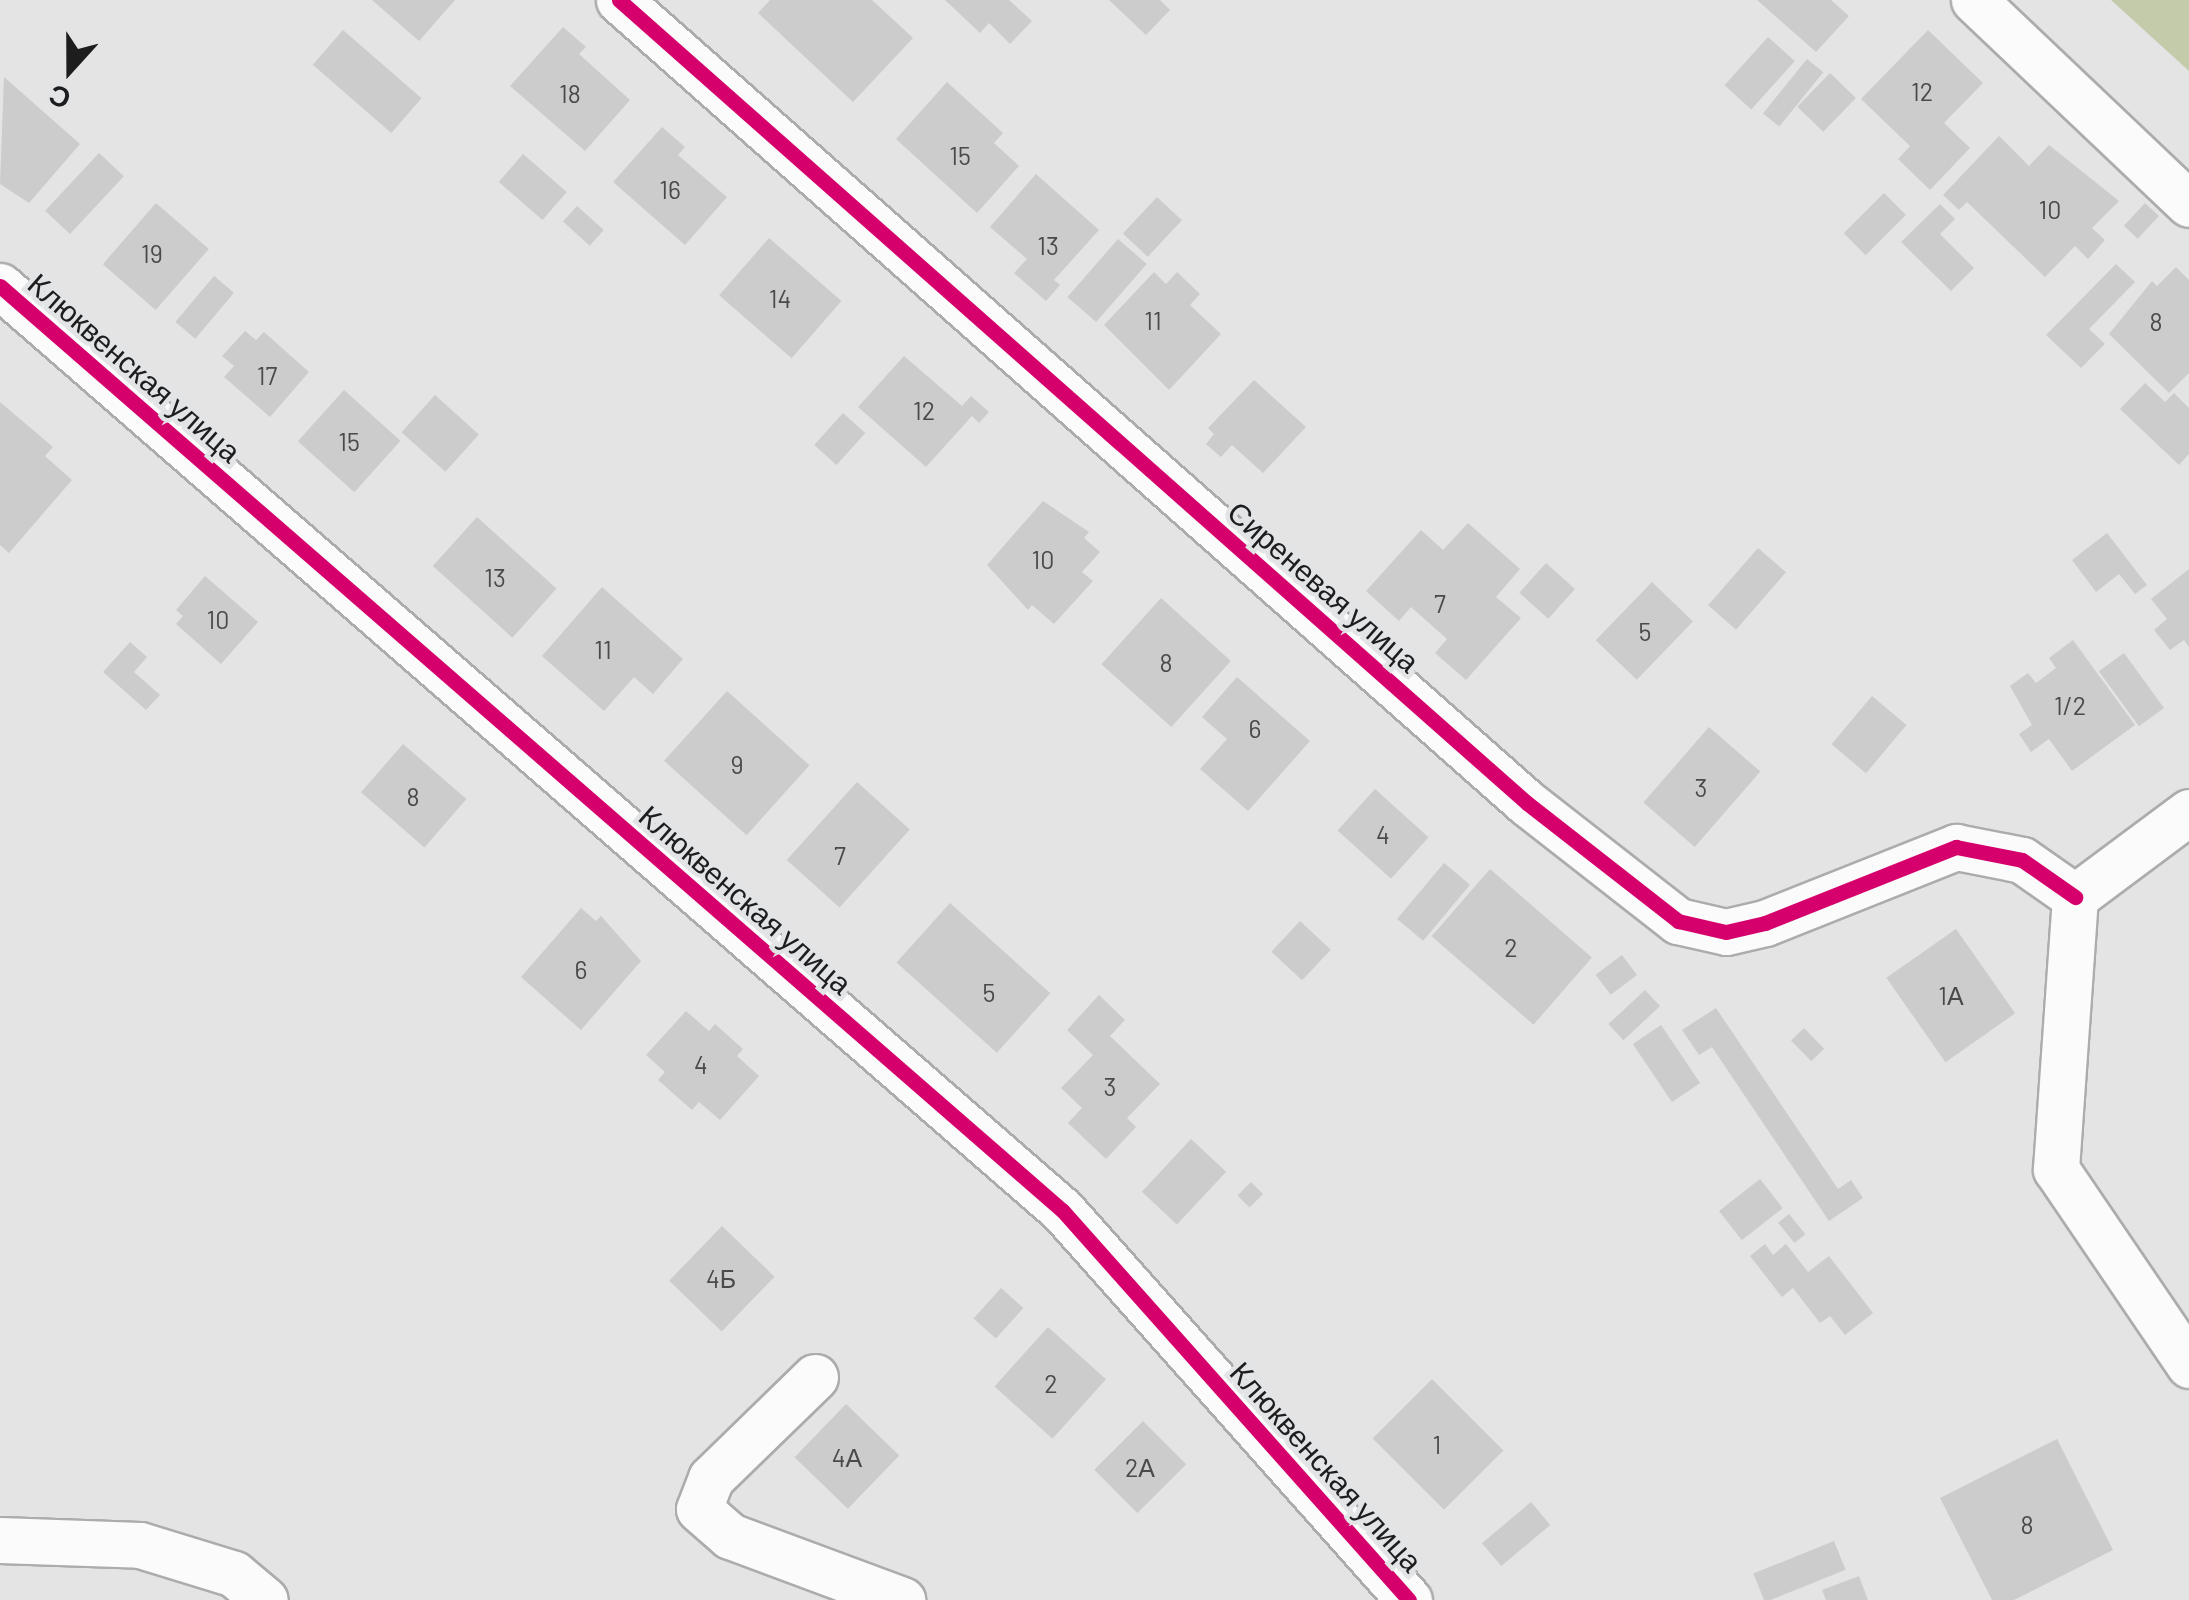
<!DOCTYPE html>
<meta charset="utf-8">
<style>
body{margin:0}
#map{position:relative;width:2189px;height:1600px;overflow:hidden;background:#e4e4e5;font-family:Barlow,sans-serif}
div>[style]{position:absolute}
.forest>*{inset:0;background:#c4cbab}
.building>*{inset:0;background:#ccc;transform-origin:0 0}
.roads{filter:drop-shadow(2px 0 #acacad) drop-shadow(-2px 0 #acacad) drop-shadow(0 2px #acacad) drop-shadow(0 -2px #acacad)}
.street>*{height:45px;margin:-22.5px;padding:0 22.5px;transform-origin:22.5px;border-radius:22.5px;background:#fbfbfb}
.cycleway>*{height:15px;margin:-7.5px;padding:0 7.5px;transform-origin:7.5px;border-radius:7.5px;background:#d6006c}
span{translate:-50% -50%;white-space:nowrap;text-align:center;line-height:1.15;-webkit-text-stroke:9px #e3e4e6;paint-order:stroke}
.number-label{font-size:25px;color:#4a4a4a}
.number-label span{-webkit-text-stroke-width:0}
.street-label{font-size:30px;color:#1d1d1e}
.north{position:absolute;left:20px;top:20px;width:100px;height:100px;-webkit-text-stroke:8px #e3e4e6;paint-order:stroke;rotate:201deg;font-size:28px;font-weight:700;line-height:40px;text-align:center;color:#1d1d1e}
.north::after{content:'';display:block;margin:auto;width:35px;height:45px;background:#1d1d1e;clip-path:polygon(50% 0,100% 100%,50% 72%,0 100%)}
</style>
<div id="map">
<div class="forest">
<div style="clip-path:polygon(2111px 0,2189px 0,2189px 71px)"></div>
</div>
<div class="building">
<div style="clip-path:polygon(372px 0,455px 0,419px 41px)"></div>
<div style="clip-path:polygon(770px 0,872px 0,913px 38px,853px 102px,758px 13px)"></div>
<div style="clip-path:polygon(945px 0,1009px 0,1032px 21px,1010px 44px,989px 23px,980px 33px)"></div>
<div style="clip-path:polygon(1109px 0,1160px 0,1170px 10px,1146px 35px)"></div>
<div style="clip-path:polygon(1757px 0,1831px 0,1849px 16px,1816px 52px)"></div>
<div style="clip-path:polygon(563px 27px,586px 47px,579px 54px,630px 100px,585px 151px,510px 86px)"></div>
<div style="left:343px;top:30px;width:104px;height:46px;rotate:41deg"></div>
<div style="clip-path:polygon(1928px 30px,1983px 83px,1944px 123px,1970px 148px,1930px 190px,1898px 159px,1910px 146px,1861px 99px)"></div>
<div style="left:1768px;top:37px;width:36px;height:65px;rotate:42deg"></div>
<div style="left:1807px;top:59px;width:21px;height:70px;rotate:39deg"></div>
<div style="left:1830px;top:73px;width:36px;height:47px;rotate:44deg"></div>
<div style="clip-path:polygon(4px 77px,80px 144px,29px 203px,0 184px)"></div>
<div style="clip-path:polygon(947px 82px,1003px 133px,994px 143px,1019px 166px,977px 213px,896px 139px)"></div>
<div style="clip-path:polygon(662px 127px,685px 147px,678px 155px,727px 197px,685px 245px,613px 182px)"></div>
<div style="clip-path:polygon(1999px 136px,2029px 166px,2049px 145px,2119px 201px,2092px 228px,2105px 240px,2088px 259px,2075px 246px,2045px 277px,1967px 202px,1959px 210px,1943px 195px)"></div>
<div style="left:99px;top:153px;width:34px;height:79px;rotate:43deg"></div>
<div style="left:523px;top:154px;width:58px;height:37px;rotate:41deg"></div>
<div style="clip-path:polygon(1036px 174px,1099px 230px,1054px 280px,1060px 285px,1046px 301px,1014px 273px,1027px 259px,990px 227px)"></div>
<div style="left:1884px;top:193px;width:31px;height:57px;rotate:45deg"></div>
<div style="left:1157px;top:197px;width:34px;height:50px;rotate:43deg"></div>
<div style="left:156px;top:203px;width:70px;height:81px;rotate:41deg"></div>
<div style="left:2145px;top:203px;width:19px;height:31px;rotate:43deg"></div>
<div style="clip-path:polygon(1940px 204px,1955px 219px,1940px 234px,1974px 268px,1951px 291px,1901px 242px)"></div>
<div style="left:577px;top:206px;width:36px;height:21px;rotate:42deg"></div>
<div style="left:769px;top:238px;width:96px;height:76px;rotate:41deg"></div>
<div style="left:1118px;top:239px;width:38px;height:77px;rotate:41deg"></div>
<div style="clip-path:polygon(2116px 264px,2135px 282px,2089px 329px,2105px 344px,2081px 368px,2046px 335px)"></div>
<div style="clip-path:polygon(2176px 267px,2189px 280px,2189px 373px,2169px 393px,2109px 334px,2152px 281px,2157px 286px)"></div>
<div style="clip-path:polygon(1154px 272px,1166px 284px,1177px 272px,1200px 294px,1190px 305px,1221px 334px,1169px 390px,1104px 325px)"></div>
<div style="left:214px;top:276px;width:26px;height:60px;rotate:40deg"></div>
<div style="clip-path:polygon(245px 331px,256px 340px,264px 332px,309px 372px,270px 417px,224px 377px,234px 366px,222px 356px)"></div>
<div style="clip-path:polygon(904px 356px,962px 406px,971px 396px,989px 412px,979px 423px,972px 416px,926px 467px,858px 407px)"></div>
<div style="clip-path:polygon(1254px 380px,1306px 427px,1263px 473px,1232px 445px,1221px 457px,1206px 444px,1214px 434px,1208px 428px)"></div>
<div style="clip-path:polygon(2145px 383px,2165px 402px,2174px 393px,2189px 408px,2189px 454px,2179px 465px,2120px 409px)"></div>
<div style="left:344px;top:390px;width:76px;height:69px;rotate:42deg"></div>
<div style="left:435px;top:395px;width:59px;height:50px;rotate:42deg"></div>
<div style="clip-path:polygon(0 402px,53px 447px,45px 456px,72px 480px,9px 553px,0 545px)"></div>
<div style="left:843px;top:413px;width:30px;height:43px;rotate:42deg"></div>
<div style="clip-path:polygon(1043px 501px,1089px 532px,1084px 538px,1100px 552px,1082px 572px,1093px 581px,1054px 624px,1032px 605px,1028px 610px,987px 565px)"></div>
<div style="left:477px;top:517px;width:107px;height:66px;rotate:42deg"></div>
<div style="clip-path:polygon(1468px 523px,1520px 569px,1496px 597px,1521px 618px,1466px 680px,1435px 653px,1447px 639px,1411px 607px,1399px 621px,1366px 591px,1421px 530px,1443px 550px)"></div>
<div style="clip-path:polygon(2107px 533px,2147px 585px,2135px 594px,2119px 574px,2096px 592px,2072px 560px)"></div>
<div style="left:1758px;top:548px;width:37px;height:76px;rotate:41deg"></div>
<div style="left:1546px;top:563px;width:39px;height:40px;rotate:42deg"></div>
<div style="clip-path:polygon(2189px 569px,2189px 647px,2184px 640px,2170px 650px,2154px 630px,2167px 619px,2151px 599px)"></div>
<div style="clip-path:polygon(205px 576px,258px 622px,221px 664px,176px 624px,183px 616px,176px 610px)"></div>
<div style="left:1652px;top:582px;width:57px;height:81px;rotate:44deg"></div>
<div style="clip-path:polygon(602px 587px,683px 659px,653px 694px,634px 677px,604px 711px,542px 656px)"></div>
<div style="left:1161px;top:598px;width:94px;height:89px;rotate:42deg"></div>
<div style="clip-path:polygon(2073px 640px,2135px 725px,2072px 771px,2049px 739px,2031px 752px,2019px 734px,2032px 725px,2010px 686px,2028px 673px,2036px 683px,2056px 668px,2049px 658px)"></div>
<div style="clip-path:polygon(130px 642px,147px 657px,134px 672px,160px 695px,146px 710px,103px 672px)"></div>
<div style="left:2124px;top:653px;width:68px;height:31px;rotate:54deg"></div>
<div style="clip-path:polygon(1237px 677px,1310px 741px,1248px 811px,1200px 769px,1227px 739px,1202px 717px)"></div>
<div style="left:727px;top:691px;width:111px;height:94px;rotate:42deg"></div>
<div style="left:1872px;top:696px;width:45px;height:63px;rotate:40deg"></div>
<div style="left:1709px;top:727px;width:68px;height:100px;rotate:41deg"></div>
<div style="left:403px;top:744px;width:84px;height:64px;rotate:41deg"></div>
<div style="left:857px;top:782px;width:71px;height:105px;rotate:42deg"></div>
<div style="left:1375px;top:789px;width:72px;height:56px;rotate:42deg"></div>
<div style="left:1444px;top:863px;width:34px;height:73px;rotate:40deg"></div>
<div style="left:1490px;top:869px;width:135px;height:89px;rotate:41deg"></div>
<div style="left:950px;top:903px;width:135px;height:80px;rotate:42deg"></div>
<div style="clip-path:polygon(581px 908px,596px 921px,601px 916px,641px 961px,581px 1030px,521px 977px)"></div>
<div style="left:1300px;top:921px;width:42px;height:42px;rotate:43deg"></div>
<div style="left:1956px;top:929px;width:103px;height:85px;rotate:55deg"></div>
<div style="left:1622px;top:955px;width:25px;height:33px;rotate:53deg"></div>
<div style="left:1645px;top:990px;width:22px;height:50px;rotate:47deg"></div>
<div style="clip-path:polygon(1099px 995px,1125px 1020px,1110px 1036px,1160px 1084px,1127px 1118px,1136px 1127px,1106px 1159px,1068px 1123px,1082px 1108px,1061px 1088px,1093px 1055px,1067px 1030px)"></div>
<div style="clip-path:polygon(1716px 1008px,1838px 1189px,1851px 1180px,1863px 1198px,1829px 1221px,1712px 1047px,1699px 1055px,1682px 1030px)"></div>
<div style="clip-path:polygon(686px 1011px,709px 1031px,715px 1024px,743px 1049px,737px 1056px,759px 1076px,720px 1120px,699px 1102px,692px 1110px,658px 1080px,665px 1072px,646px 1055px)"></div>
<div style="left:1661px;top:1025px;width:70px;height:34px;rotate:56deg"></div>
<div style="left:1804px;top:1028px;width:29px;height:18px;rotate:46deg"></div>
<div style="left:1191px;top:1139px;width:48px;height:72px;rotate:43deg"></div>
<div style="left:1760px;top:1179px;width:37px;height:52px;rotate:52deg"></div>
<div style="left:1251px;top:1182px;width:17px;height:19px;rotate:45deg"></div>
<div style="left:1789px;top:1214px;width:26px;height:14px;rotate:51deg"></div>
<div style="left:722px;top:1226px;width:73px;height:76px;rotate:44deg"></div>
<div style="clip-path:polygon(1765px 1244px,1773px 1255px,1786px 1244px,1808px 1272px,1829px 1256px,1873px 1313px,1845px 1335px,1830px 1316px,1820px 1323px,1793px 1288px,1782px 1297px,1750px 1256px)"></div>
<div style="left:1001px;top:1288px;width:30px;height:41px;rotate:42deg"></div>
<div style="left:1048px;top:1327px;width:78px;height:80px;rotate:42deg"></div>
<div style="left:1432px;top:1379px;width:101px;height:84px;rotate:45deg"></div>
<div style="left:846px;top:1404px;width:74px;height:74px;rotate:44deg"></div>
<div style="left:1143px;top:1421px;width:61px;height:69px;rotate:45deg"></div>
<div style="clip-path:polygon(2057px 1439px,2113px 1550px,2014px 1600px,1992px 1600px,1940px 1498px)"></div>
<div style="left:1531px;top:1502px;width:30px;height:64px;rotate:50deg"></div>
<div style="left:1834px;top:1541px;width:31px;height:87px;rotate:68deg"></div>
<div style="clip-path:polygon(1859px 1576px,1868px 1600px,1826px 1600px,1822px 1590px)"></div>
</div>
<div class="roads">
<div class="street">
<div style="left:619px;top:0;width:1212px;rotate:41.49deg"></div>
<div style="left:1527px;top:803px;width:192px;rotate:38deg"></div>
<div style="left:1678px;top:921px;width:49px;rotate:12.9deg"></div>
<div style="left:1726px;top:932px;width:40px;rotate:-13deg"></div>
<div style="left:1765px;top:923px;width:206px;rotate:-21.7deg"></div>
<div style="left:1956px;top:847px;width:67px;rotate:11.1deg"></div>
<div style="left:2022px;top:860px;width:65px;rotate:34.9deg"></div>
<div style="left:1974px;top:0;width:296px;rotate:43.5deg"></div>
<div style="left:0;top:286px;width:1408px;rotate:41.03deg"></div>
<div style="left:1062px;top:1210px;width:522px;rotate:48.34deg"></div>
<div style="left:2189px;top:812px;width:142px;rotate:143.3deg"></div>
<div style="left:2075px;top:897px;width:273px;rotate:94deg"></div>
<div style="left:2056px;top:1169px;width:237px;rotate:55.8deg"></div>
<div style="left:815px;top:1377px;width:145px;rotate:135.8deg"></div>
<div style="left:711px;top:1478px;width:33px;rotate:111deg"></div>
<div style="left:699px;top:1509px;width:41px;rotate:41.1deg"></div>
<div style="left:730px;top:1536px;width:184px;rotate:20.4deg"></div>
<div style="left:0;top:1540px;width:140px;rotate:2deg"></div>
<div style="left:140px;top:1545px;width:98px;rotate:17.1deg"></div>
<div style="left:234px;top:1574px;width:40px;rotate:40deg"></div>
</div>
</div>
<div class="cycleway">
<div style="left:619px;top:0;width:1212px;rotate:41.49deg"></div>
<div style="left:1527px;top:803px;width:192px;rotate:38deg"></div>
<div style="left:1678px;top:921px;width:49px;rotate:12.9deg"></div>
<div style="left:1726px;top:932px;width:40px;rotate:-13deg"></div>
<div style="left:1765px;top:923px;width:206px;rotate:-21.7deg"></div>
<div style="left:1956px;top:847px;width:67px;rotate:11.1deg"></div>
<div style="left:2022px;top:860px;width:65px;rotate:34.9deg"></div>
<div style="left:0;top:286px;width:1408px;rotate:41.03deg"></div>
<div style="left:1062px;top:1210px;width:522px;rotate:48.34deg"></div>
</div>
<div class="number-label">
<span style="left:1922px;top:91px">12</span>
<span style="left:570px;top:93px">18</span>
<span style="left:960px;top:155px">15</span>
<span style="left:670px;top:189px">16</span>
<span style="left:2050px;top:209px">10</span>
<span style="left:1048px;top:245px">13</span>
<span style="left:152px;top:253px">19</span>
<span style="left:780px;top:298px">14</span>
<span style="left:1153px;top:320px">11</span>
<span style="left:2156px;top:321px">8</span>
<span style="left:267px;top:375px">17</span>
<span style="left:924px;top:410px">12</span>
<span style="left:349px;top:441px">15</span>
<span style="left:1043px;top:559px">10</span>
<span style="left:495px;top:577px">13</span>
<span style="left:1440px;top:603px">7</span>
<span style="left:218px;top:619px">10</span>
<span style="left:1645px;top:631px">5</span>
<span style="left:603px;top:649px">11</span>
<span style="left:1166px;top:662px">8</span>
<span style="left:2070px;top:705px">1/2</span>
<span style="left:1255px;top:728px">6</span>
<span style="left:737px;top:764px">9</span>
<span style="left:1701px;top:787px">3</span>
<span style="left:413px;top:796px">8</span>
<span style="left:1383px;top:834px">4</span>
<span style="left:840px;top:855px">7</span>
<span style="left:1511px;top:947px">2</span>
<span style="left:581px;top:969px">6</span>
<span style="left:989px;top:992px">5</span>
<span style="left:1951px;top:995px">1А</span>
<span style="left:701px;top:1064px">4</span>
<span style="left:1110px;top:1086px">3</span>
<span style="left:721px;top:1278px">4Б</span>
<span style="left:1051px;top:1383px">2</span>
<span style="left:1437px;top:1444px">1</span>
<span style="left:847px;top:1457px">4А</span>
<span style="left:1140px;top:1467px">2А</span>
<span style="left:2027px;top:1524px">8</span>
</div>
<div class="street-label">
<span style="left:135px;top:367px;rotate:41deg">Клюквенская улица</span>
<span style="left:1324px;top:586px;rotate:41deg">Сиреневая улица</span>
<span style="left:746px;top:899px;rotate:41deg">Клюквенская улица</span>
<span style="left:1327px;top:1466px;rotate:48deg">Клюквенская улица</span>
</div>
<div class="north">С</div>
</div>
